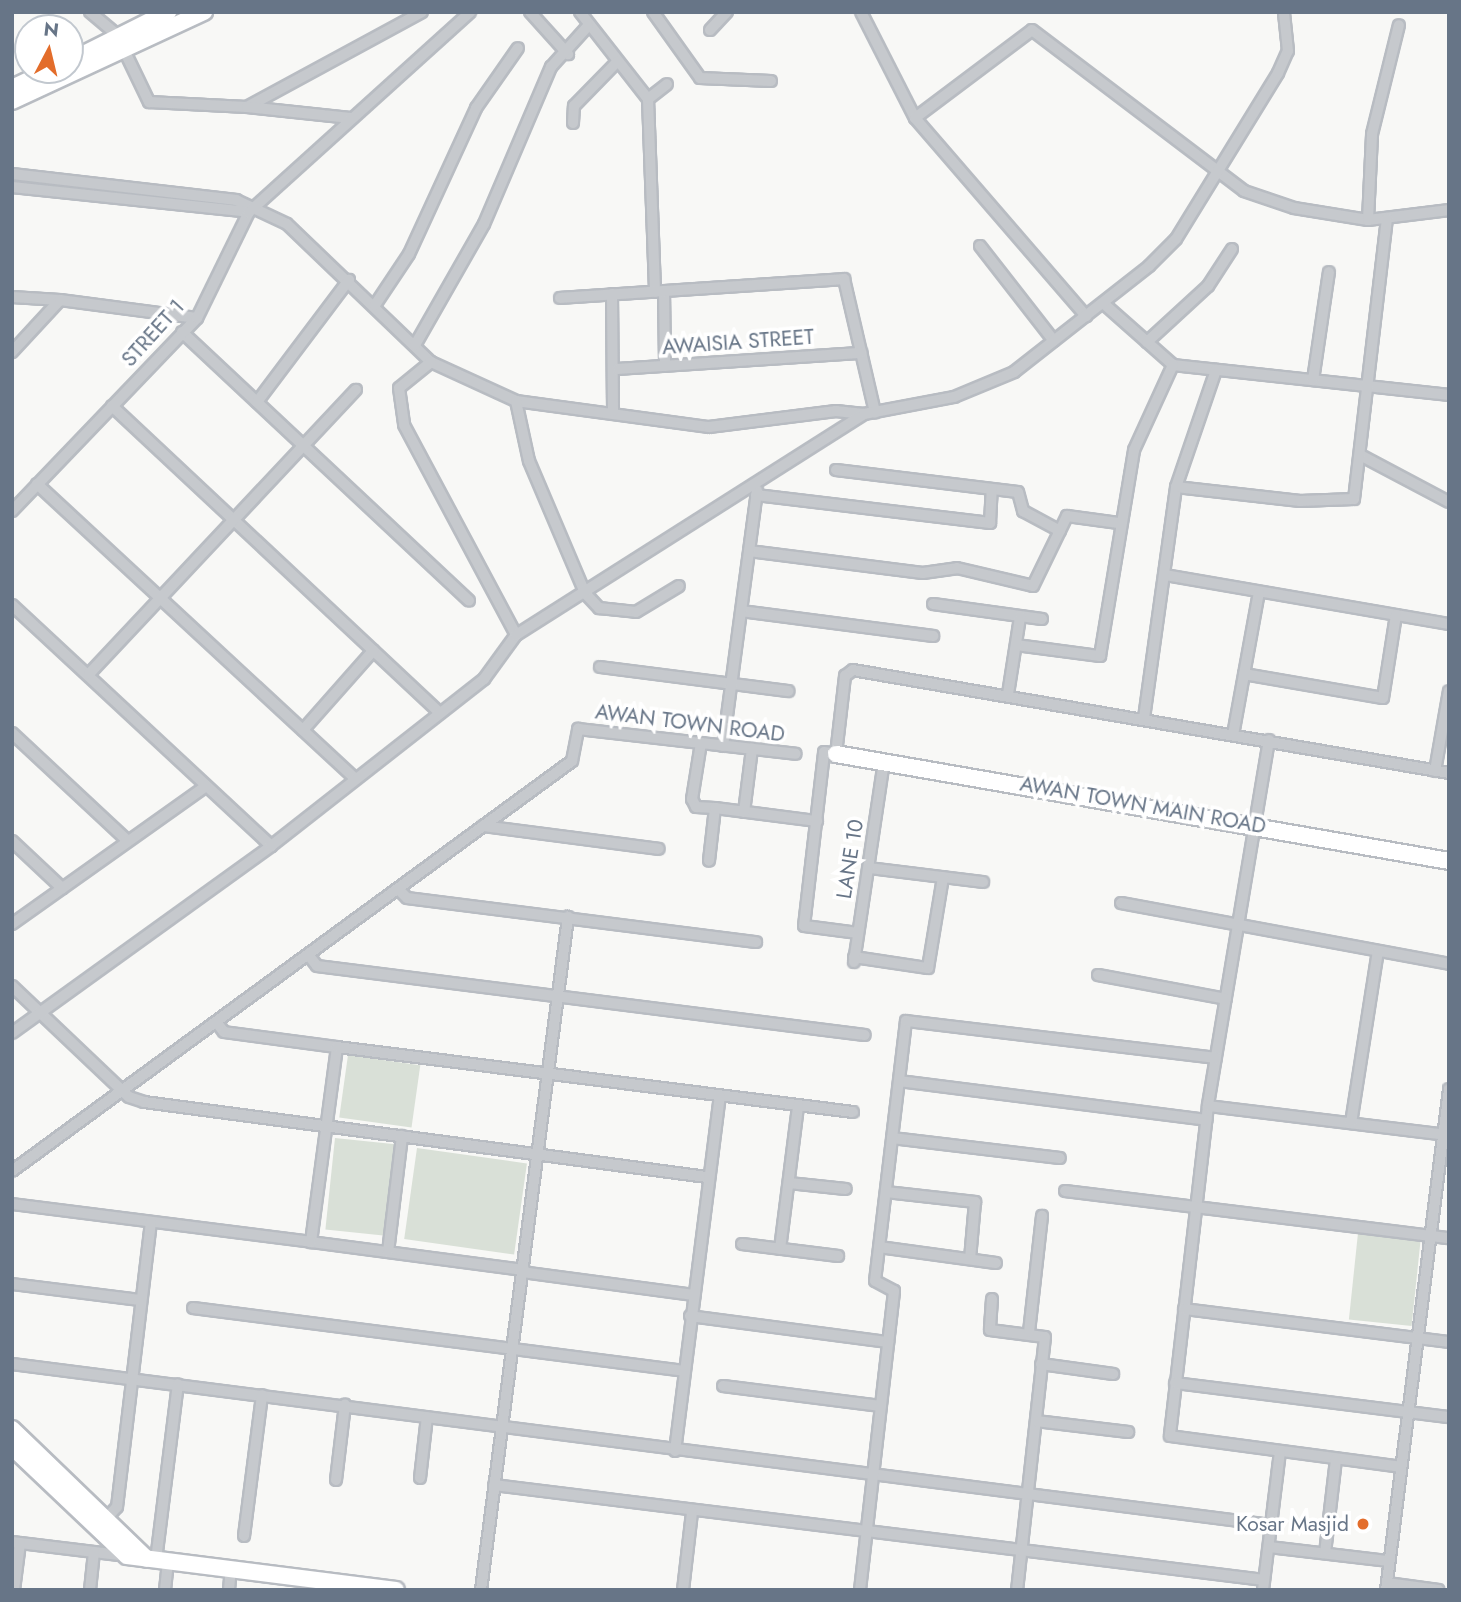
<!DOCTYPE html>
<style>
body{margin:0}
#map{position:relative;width:1461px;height:1602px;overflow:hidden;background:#f8f8f6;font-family:Jost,sans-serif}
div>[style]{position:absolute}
.green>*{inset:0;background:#d9e0d7;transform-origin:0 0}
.roads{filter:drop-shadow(2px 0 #b8bcc2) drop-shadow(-2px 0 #b8bcc2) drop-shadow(0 2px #b8bcc2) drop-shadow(0 -2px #b8bcc2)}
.street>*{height:10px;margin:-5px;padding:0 5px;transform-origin:5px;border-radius:5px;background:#c6c9cd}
.secondary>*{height:16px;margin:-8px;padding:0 8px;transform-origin:8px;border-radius:8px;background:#fff}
.dots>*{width:19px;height:19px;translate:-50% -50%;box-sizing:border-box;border:4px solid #fff;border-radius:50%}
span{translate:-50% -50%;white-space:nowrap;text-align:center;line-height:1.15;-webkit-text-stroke:7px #fff;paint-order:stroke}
.street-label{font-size:21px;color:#677587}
.poi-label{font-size:21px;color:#677587}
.right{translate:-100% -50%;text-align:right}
.frame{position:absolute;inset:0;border:14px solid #677587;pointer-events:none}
.north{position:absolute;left:14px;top:14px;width:70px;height:70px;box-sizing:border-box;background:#fff;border:2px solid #c2c8cf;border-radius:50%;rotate:7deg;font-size:19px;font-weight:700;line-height:28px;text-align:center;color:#677587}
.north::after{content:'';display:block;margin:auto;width:24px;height:32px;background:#e36d2b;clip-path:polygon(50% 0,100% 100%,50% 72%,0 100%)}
</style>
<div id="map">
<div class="green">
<div style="left:348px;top:1055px;width:73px;height:63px;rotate:8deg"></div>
<div style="left:335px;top:1138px;width:63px;height:92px;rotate:6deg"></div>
<div style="left:417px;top:1148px;width:111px;height:92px;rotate:8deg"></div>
<div style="left:1358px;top:1233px;width:63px;height:87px;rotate:6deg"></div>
</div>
<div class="roads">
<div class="street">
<div style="left:90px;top:12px;width:39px;rotate:40deg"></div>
<div style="left:530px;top:12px;width:57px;rotate:47.9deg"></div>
<div style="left:580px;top:12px;width:110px;rotate:52deg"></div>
<div style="left:648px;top:99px;width:193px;rotate:87.9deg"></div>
<div style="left:653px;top:12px;width:81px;rotate:54.5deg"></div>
<div style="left:700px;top:78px;width:71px;rotate:2.4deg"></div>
<div style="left:861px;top:12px;width:119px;rotate:63deg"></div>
<div style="left:915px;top:118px;width:262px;rotate:49.2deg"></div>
<div style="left:710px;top:30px;width:25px;rotate:-47deg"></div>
<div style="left:124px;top:50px;width:58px;rotate:64.3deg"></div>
<div style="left:149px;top:102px;width:98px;rotate:2.9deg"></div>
<div style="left:247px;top:107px;width:199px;rotate:-28.5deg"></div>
<div style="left:648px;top:99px;width:24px;rotate:-38deg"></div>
<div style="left:247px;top:107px;width:104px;rotate:6.1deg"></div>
<div style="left:915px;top:118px;width:146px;rotate:-36.9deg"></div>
<div style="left:1032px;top:30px;width:266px;rotate:37.2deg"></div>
<div style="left:1244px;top:191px;width:53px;rotate:18.8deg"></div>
<div style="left:1294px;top:208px;width:75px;rotate:9.2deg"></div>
<div style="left:1368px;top:220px;width:82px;rotate:-7deg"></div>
<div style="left:573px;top:123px;width:17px;rotate:-87deg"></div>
<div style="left:574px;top:106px;width:62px;rotate:-45.7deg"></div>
<div style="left:12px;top:174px;width:226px;rotate:6.6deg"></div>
<div style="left:236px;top:200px;width:56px;rotate:25.2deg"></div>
<div style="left:287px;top:224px;width:199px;rotate:43.8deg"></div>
<div style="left:431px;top:362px;width:94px;rotate:24.6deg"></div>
<div style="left:516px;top:401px;width:195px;rotate:7.7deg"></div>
<div style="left:709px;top:427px;width:128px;rotate:-7.2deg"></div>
<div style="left:836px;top:411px;width:28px;rotate:6deg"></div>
<div style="left:12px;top:187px;width:238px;rotate:6deg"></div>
<div style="left:1368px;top:220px;width:86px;rotate:-87.3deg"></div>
<div style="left:1372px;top:134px;width:112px;rotate:-76.1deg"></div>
<div style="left:980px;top:246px;width:120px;rotate:52.1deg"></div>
<div style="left:664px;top:291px;width:75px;rotate:89.2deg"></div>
<div style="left:612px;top:294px;width:117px;rotate:89.5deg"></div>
<div style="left:12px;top:297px;width:48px;rotate:3.6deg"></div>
<div style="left:60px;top:300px;width:71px;rotate:132.7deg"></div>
<div style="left:560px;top:298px;width:285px;rotate:-3.8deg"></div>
<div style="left:844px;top:279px;width:137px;rotate:76.9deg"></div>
<div style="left:60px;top:300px;width:138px;rotate:7.5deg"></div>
<div style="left:1103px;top:303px;width:94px;rotate:41.5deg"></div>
<div style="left:1173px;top:365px;width:278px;rotate:6.2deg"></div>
<div style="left:375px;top:305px;width:61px;rotate:-56.3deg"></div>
<div style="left:409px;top:254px;width:161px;rotate:-65.3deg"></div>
<div style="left:476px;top:108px;width:73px;rotate:-55deg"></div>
<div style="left:182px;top:332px;width:393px;rotate:43.1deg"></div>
<div style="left:1147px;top:342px;width:83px;rotate:-42.6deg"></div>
<div style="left:1208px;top:286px;width:44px;rotate:-57deg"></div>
<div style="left:415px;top:345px;width:139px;rotate:-60.3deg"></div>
<div style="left:484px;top:224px;width:171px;rotate:-66.9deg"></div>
<div style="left:551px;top:67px;width:55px;rotate:-47.9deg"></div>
<div style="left:431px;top:362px;width:41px;rotate:140.9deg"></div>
<div style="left:399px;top:388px;width:37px;rotate:82deg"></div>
<div style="left:404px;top:425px;width:238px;rotate:61.9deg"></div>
<div style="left:618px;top:369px;width:244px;rotate:-3.8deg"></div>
<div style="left:1313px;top:380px;width:109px;rotate:-81.6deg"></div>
<div style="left:516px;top:401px;width:61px;rotate:77.8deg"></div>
<div style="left:529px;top:461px;width:143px;rotate:67deg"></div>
<div style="left:585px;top:593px;width:21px;rotate:47deg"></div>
<div style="left:599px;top:608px;width:37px;rotate:6deg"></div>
<div style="left:636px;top:612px;width:50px;rotate:-31.2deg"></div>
<div style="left:257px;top:402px;width:153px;rotate:-53deg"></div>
<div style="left:112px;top:406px;width:449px;rotate:43.1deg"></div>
<div style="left:1362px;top:456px;width:98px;rotate:27.9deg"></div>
<div style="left:836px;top:470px;width:183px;rotate:6.9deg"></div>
<div style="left:1018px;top:492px;width:20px;rotate:75deg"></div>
<div style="left:1023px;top:511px;width:42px;rotate:28.4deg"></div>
<div style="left:37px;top:484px;width:434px;rotate:42.8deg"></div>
<div style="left:1176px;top:487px;width:125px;rotate:6.4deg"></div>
<div style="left:1300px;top:501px;width:54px;rotate:-2.1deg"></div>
<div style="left:1354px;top:499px;width:282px;rotate:-83.3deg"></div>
<div style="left:756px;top:495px;width:236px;rotate:6.8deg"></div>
<div style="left:990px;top:523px;width:34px;rotate:-87deg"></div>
<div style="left:12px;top:511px;width:267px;rotate:-46.2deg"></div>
<div style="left:197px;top:318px;width:118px;rotate:-63.9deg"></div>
<div style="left:249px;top:212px;width:298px;rotate:-42.1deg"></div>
<div style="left:749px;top:551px;width:175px;rotate:7.2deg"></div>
<div style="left:923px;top:573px;width:34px;rotate:-8deg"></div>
<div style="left:957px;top:568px;width:78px;rotate:13.3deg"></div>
<div style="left:1033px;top:586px;width:78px;rotate:-64.1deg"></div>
<div style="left:1067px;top:516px;width:52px;rotate:7.7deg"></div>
<div style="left:1165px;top:575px;width:288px;rotate:9.8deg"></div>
<div style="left:933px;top:604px;width:110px;rotate:7.8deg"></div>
<div style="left:12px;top:605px;width:354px;rotate:42.9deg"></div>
<div style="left:741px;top:611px;width:194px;rotate:7.4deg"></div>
<div style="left:1016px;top:645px;width:85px;rotate:7.5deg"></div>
<div style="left:1100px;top:656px;width:209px;rotate:-80.6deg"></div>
<div style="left:1134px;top:450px;width:94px;rotate:-65.4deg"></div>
<div style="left:600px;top:667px;width:190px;rotate:7.3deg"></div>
<div style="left:89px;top:674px;width:390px;rotate:-46.8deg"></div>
<div style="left:1244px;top:674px;width:141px;rotate:9.8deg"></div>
<div style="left:1383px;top:698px;width:84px;rotate:-81.1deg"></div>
<div style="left:1008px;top:694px;width:78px;rotate:-81.1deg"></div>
<div style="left:1144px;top:718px;width:233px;rotate:-82.1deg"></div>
<div style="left:1176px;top:487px;width:124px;rotate:-71.1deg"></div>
<div style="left:303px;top:730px;width:106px;rotate:-48.5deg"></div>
<div style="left:12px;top:733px;width:158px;rotate:43deg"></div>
<div style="left:1233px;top:735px;width:145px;rotate:-79.7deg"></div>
<div style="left:1269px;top:740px;width:371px;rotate:99.5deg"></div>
<div style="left:1208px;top:1106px;width:332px;rotate:96.6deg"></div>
<div style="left:1170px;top:1436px;width:233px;rotate:7.6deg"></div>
<div style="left:701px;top:743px;width:57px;rotate:99.1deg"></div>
<div style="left:692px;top:799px;width:9px;rotate:63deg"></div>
<div style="left:696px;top:807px;width:19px;rotate:3deg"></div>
<div style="left:715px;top:808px;width:53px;rotate:96.5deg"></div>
<div style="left:723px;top:746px;width:258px;rotate:-82.4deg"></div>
<div style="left:1435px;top:771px;width:81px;rotate:-80.1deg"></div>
<div style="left:715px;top:808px;width:103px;rotate:7.3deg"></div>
<div style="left:744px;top:812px;width:64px;rotate:-82.8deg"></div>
<div style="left:483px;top:826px;width:177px;rotate:7.4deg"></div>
<div style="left:12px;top:841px;width:69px;rotate:43.2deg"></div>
<div style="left:869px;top:868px;width:115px;rotate:7deg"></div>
<div style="left:400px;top:891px;width:10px;rotate:45deg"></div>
<div style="left:407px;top:898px;width:352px;rotate:7.2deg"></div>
<div style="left:1121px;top:903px;width:334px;rotate:10.5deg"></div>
<div style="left:12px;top:924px;width:238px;rotate:-35.4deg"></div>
<div style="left:858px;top:933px;width:54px;rotate:-172.6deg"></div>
<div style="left:804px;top:926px;width:175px;rotate:-83.4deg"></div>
<div style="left:824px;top:752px;width:12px;rotate:9deg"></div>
<div style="left:836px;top:754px;width:79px;rotate:-83.4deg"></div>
<div style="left:845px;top:676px;width:10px;rotate:-37deg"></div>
<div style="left:853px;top:670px;width:605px;rotate:9.8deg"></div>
<div style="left:310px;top:957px;width:11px;rotate:52deg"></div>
<div style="left:317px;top:966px;width:552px;rotate:7.18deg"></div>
<div style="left:854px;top:957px;width:75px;rotate:8.5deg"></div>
<div style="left:928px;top:968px;width:92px;rotate:-80.6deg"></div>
<div style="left:854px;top:962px;width:203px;rotate:-81.5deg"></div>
<div style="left:1098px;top:975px;width:130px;rotate:10.6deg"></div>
<div style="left:12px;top:986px;width:161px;rotate:43.5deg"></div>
<div style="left:129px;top:1097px;width:16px;rotate:18deg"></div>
<div style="left:144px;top:1102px;width:568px;rotate:7.59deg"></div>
<div style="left:217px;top:1023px;width:11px;rotate:52deg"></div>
<div style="left:224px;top:1032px;width:114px;rotate:7.6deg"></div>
<div style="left:337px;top:1047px;width:197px;rotate:97.6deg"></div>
<div style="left:311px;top:1242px;width:215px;rotate:7.5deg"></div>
<div style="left:12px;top:1033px;width:319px;rotate:-35.8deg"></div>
<div style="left:271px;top:846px;width:271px;rotate:-38.1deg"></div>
<div style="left:484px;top:679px;width:54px;rotate:-54deg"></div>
<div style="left:516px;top:635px;width:412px;rotate:-32.4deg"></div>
<div style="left:864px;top:414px;width:92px;rotate:-10.7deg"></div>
<div style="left:954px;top:397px;width:65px;rotate:-22.6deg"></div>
<div style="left:1014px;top:372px;width:172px;rotate:-38.1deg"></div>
<div style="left:1149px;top:266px;width:38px;rotate:-45deg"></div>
<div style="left:1176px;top:239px;width:195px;rotate:-58.4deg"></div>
<div style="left:1278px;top:73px;width:24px;rotate:-66deg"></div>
<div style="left:1288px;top:51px;width:39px;rotate:-96deg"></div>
<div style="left:337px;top:1047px;width:520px;rotate:7.18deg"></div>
<div style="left:899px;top:1081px;width:310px;rotate:7.2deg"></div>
<div style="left:1208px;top:1106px;width:240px;rotate:6.9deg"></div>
<div style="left:1351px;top:1123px;width:174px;rotate:-81.1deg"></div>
<div style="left:892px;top:1138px;width:169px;rotate:6.8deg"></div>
<div style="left:12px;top:1171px;width:694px;rotate:-36.21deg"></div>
<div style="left:572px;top:761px;width:33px;rotate:-79deg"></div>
<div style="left:578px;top:729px;width:219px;rotate:6.5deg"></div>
<div style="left:789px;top:1183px;width:57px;rotate:6deg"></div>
<div style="left:1065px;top:1191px;width:387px;rotate:7deg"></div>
<div style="left:886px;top:1192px;width:90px;rotate:6.4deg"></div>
<div style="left:975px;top:1202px;width:57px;rotate:95deg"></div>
<div style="left:12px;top:1204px;width:301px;rotate:7.2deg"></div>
<div style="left:742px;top:1244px;width:97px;rotate:7.1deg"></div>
<div style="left:879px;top:1247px;width:118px;rotate:7.8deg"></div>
<div style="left:780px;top:1249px;width:144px;rotate:-82.8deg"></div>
<div style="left:388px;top:1252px;width:117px;rotate:-83.1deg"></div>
<div style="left:522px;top:1272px;width:174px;rotate:7.6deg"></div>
<div style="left:12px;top:1284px;width:130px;rotate:7.1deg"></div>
<div style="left:992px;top:1299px;width:31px;rotate:94deg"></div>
<div style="left:990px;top:1330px;width:55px;rotate:7.3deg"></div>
<div style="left:1045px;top:1337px;width:255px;rotate:96.3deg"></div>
<div style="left:193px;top:1308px;width:495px;rotate:7.3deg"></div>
<div style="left:1184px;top:1309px;width:267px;rotate:7.1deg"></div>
<div style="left:690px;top:1316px;width:200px;rotate:7.5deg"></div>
<div style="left:1029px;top:1332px;width:117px;rotate:-83.6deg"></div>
<div style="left:12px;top:1364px;width:1269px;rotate:7.29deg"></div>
<div style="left:1041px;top:1364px;width:73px;rotate:7.9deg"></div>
<div style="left:1175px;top:1383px;width:276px;rotate:7.1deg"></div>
<div style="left:723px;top:1386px;width:159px;rotate:7.2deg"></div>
<div style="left:1036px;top:1421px;width:93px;rotate:6.8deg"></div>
<div style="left:675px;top:1451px;width:357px;rotate:-82.8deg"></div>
<div style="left:420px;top:1478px;width:61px;rotate:-83.5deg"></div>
<div style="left:336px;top:1480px;width:76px;rotate:-83.2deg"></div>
<div style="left:494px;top:1485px;width:776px;rotate:7.03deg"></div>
<div style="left:102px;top:1523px;width:22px;rotate:-47deg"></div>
<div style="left:117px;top:1507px;width:287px;rotate:-83.2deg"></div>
<div style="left:244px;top:1536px;width:142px;rotate:-82.7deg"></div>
<div style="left:12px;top:1542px;width:116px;rotate:6.9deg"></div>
<div style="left:1269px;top:1547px;width:121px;rotate:6.7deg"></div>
<div style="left:1325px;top:1553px;width:95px;rotate:-83.3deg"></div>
<div style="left:156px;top:1560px;width:177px;rotate:-82.9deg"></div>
<div style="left:1387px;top:1583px;width:52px;rotate:7.7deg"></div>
<div style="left:14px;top:1590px;width:47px;rotate:-82.7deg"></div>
<div style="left:90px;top:1590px;width:38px;rotate:-84deg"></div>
<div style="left:165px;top:1590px;width:29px;rotate:-84deg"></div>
<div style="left:229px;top:1590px;width:21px;rotate:-85deg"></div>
<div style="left:481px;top:1590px;width:679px;rotate:-82.63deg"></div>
<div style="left:683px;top:1590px;width:79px;rotate:-83.4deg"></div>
<div style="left:860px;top:1590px;width:301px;rotate:-83.5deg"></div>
<div style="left:894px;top:1291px;width:21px;rotate:-152deg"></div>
<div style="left:875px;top:1281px;width:262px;rotate:-83.2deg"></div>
<div style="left:906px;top:1021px;width:312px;rotate:6.8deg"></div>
<div style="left:1263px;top:1590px;width:139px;rotate:-83deg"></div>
<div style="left:1386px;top:1590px;width:505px;rotate:-82.83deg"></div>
</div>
<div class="secondary">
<div style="left:70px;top:61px;width:110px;rotate:-26.6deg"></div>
<div style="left:12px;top:88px;width:42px;rotate:-25.3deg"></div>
<div style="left:12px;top:101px;width:212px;rotate:-24.9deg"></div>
<div style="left:836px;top:754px;width:622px;rotate:9.9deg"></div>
<div style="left:12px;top:1429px;width:187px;rotate:43.9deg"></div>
<div style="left:12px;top:1447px;width:158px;rotate:43.5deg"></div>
<div style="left:127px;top:1556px;width:271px;rotate:7.2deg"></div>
</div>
</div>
<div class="dots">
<div style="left:1363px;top:1524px;background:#e36d2b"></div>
</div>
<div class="street-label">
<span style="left:153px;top:333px;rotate:-48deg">STREET 1</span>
<span style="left:738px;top:342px;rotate:-4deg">AWAISIA STREET</span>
<span style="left:690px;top:723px;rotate:7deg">AWAN TOWN ROAD</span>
<span style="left:1143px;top:805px;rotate:10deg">AWAN TOWN MAIN ROAD</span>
<span style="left:850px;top:859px;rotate:-81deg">LANE 10</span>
</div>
<div class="poi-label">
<span class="right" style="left:1349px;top:1524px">Kosar Masjid</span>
</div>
<div class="frame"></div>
<div class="north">N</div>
</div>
